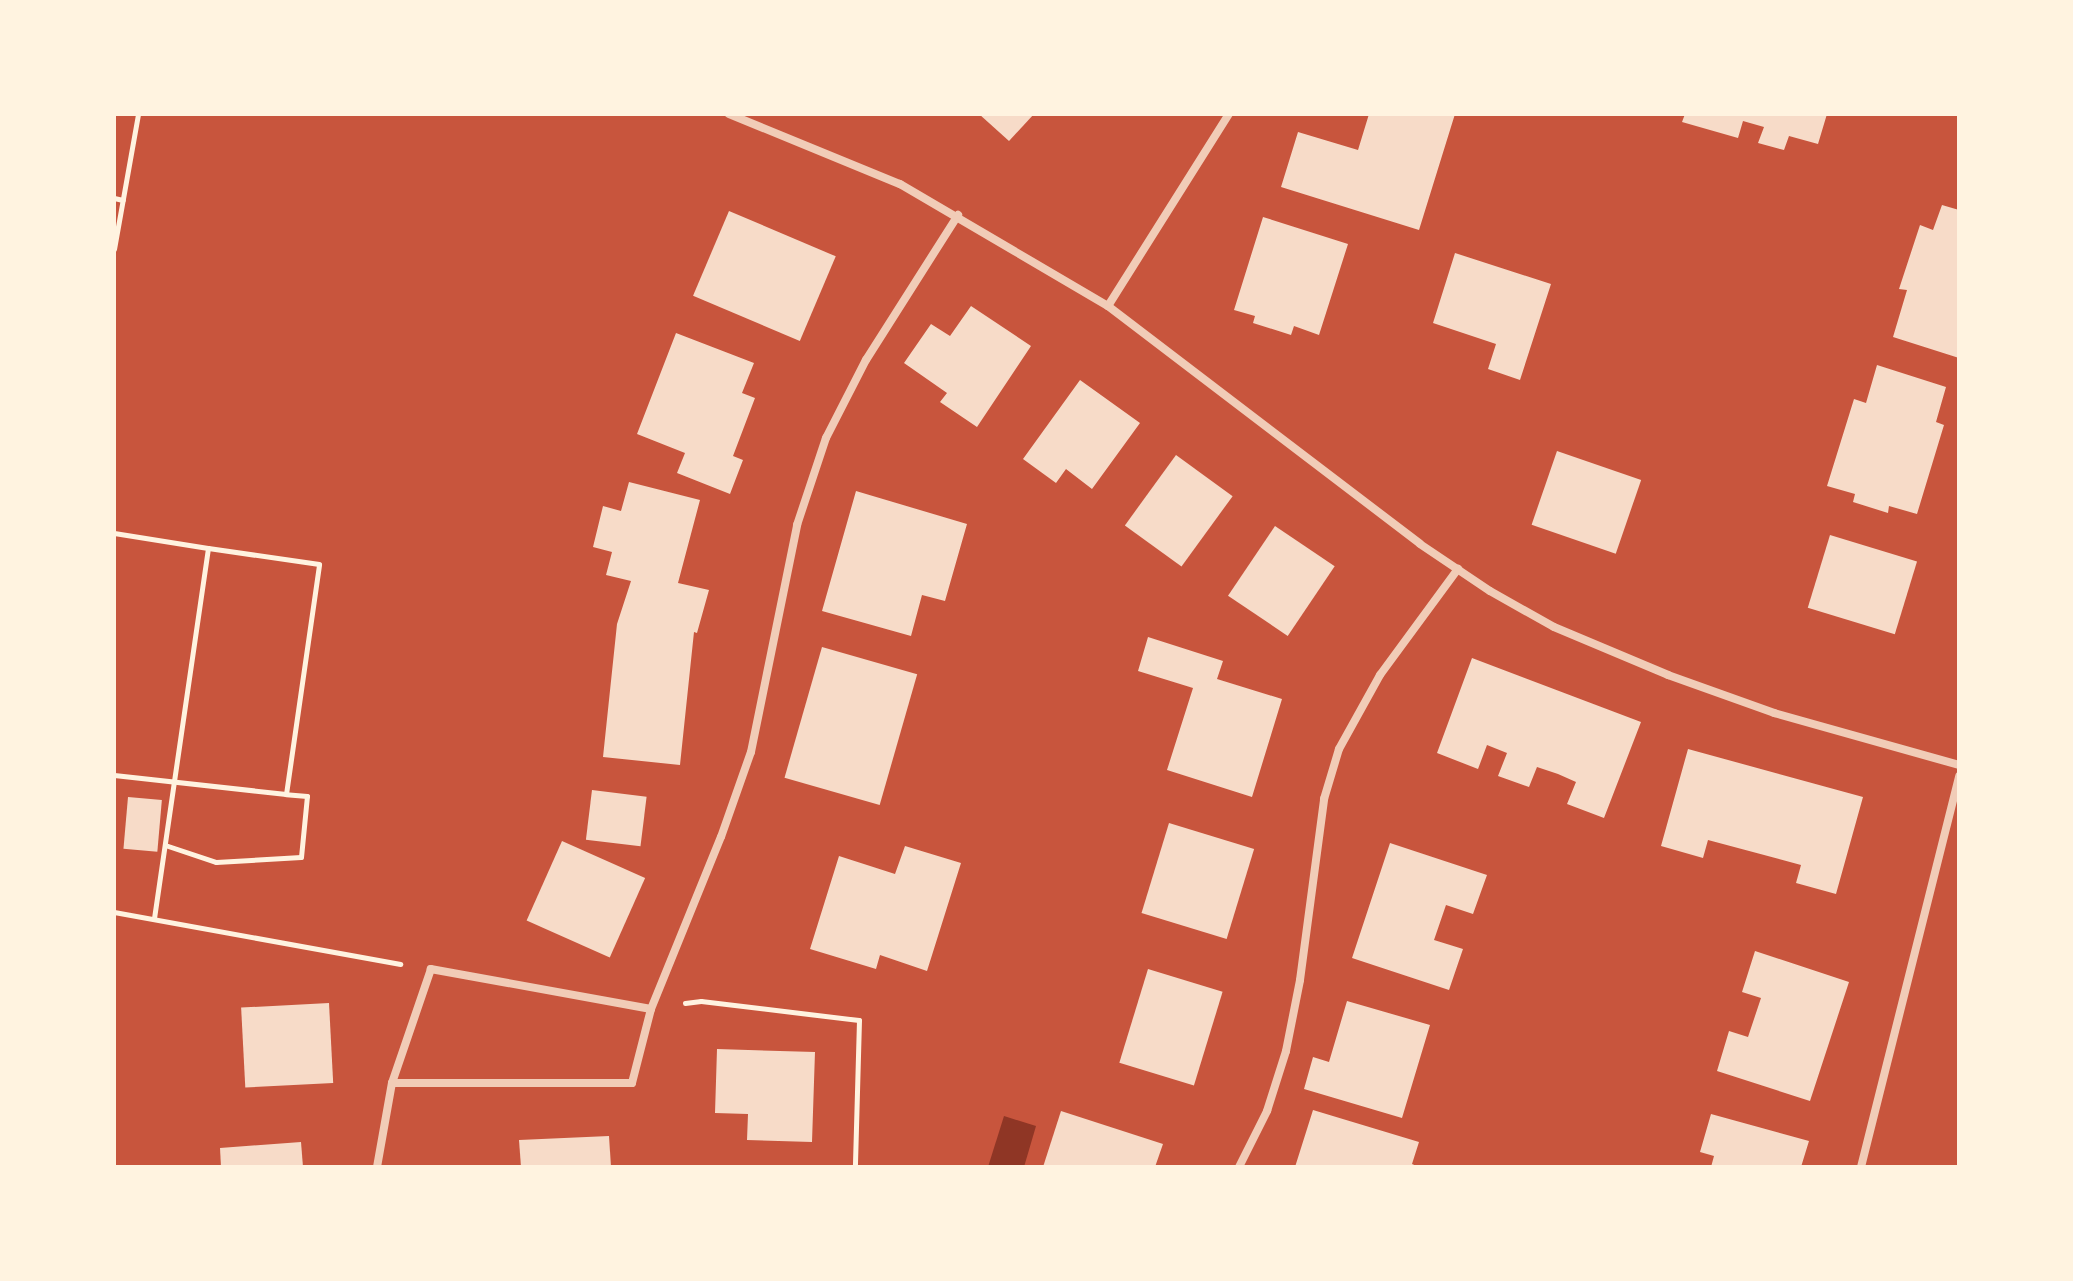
<!DOCTYPE html>
<style>
body{margin:0}
#map{position:relative;width:2073px;height:1281px;overflow:hidden;background:#c8553d;font-family:Helvetica,sans-serif}
div>[style]{position:absolute}
.water>*{inset:0;background:#8f3625}
.building>*{inset:0;background:#f7dbc8;transform-origin:0 0}
.path>*{height:5px;margin:-2.5px;padding:0 2.5px;transform-origin:2.5px;border-radius:2.5px;background:#fff3e0}
.minor>*{height:8px;margin:-4px;padding:0 4px;transform-origin:4px;border-radius:4px;background:#f1ccb7}
span{translate:-50% -50%;white-space:nowrap;text-align:center;line-height:1.15;-webkit-text-stroke:6px #fff3e0;paint-order:stroke}
.frame{position:absolute;inset:0;border:116px solid #fff3e0;pointer-events:none}
</style>
<div id="map">
<div class="water">
<div style="clip-path:polygon(1004px 1116px,1036px 1126px,1024px 1167px,988px 1167px)"></div>
</div>
<div class="building">
<div style="clip-path:polygon(979px 114px,1034px 114px,1009px 141px)"></div>
<div style="clip-path:polygon(1369px 114px,1455px 114px,1419px 230px,1281px 187px,1298px 132px,1358px 150px)"></div>
<div style="clip-path:polygon(1685px 114px,1827px 114px,1818px 144px,1789px 136px,1784px 150px,1758px 143px,1764px 127px,1743px 121px,1738px 138px,1682px 122px)"></div>
<div style="clip-path:polygon(1942px 205px,1959px 210px,1959px 358px,1893px 337px,1907px 290px,1899px 289px,1920px 225px,1933px 230px)"></div>
<div style="left:729px;top:211px;width:116px;height:92px;rotate:23deg"></div>
<div style="clip-path:polygon(1263px 217px,1348px 244px,1319px 335px,1294px 326px,1291px 335px,1253px 323px,1255px 316px,1234px 310px)"></div>
<div style="clip-path:polygon(1455px 253px,1551px 284px,1520px 380px,1488px 369px,1496px 344px,1433px 323px)"></div>
<div style="clip-path:polygon(971px 306px,1031px 346px,977px 427px,940px 402px,947px 393px,904px 363px,931px 324px,950px 336px)"></div>
<div style="clip-path:polygon(676px 333px,754px 363px,742px 393px,755px 398px,733px 456px,743px 460px,730px 494px,677px 473px,685px 453px,637px 434px)"></div>
<div style="clip-path:polygon(1877px 365px,1946px 387px,1936px 422px,1944px 425px,1917px 514px,1889px 506px,1888px 513px,1853px 502px,1855px 494px,1827px 486px,1854px 399px,1866px 403px)"></div>
<div style="clip-path:polygon(1080px 380px,1140px 423px,1092px 489px,1066px 469px,1056px 483px,1023px 459px)"></div>
<div style="left:1557px;top:451px;width:89px;height:78px;rotate:19deg"></div>
<div style="left:1176px;top:455px;width:70px;height:87px;rotate:36deg"></div>
<div style="clip-path:polygon(629px 482px,700px 500px,678px 583px,709px 590px,697px 633px,694px 632px,680px 765px,603px 757px,617px 624px,631px 581px,606px 575px,612px 552px,593px 547px,603px 506px,621px 511px)"></div>
<div style="clip-path:polygon(856px 491px,967px 524px,945px 601px,922px 595px,911px 636px,822px 611px)"></div>
<div style="left:1275px;top:526px;width:72px;height:84px;rotate:34deg"></div>
<div style="left:1830px;top:535px;width:91px;height:76px;rotate:17deg"></div>
<div style="clip-path:polygon(1148px 637px,1223px 661px,1217px 679px,1282px 699px,1252px 797px,1167px 770px,1193px 688px,1138px 671px)"></div>
<div style="left:822px;top:647px;width:99px;height:136px;rotate:16deg"></div>
<div style="clip-path:polygon(1472px 658px,1641px 722px,1604px 818px,1567px 804px,1576px 782px,1558px 774px,1537px 767px,1529px 787px,1498px 776px,1507px 753px,1487px 745px,1478px 769px,1437px 753px)"></div>
<div style="clip-path:polygon(1688px 749px,1863px 797px,1836px 894px,1796px 883px,1801px 865px,1708px 840px,1703px 858px,1661px 846px)"></div>
<div style="left:592px;top:790px;width:55px;height:50px;rotate:7deg"></div>
<div style="left:128px;top:797px;width:34px;height:52px;rotate:5deg"></div>
<div style="left:1169px;top:823px;width:89px;height:94px;rotate:17deg"></div>
<div style="left:562px;top:841px;width:91px;height:87px;rotate:24deg"></div>
<div style="clip-path:polygon(1390px 843px,1487px 875px,1473px 914px,1446px 905px,1434px 940px,1463px 949px,1449px 990px,1352px 958px)"></div>
<div style="clip-path:polygon(905px 846px,961px 863px,927px 971px,880px 955px,876px 969px,810px 949px,839px 856px,895px 874px)"></div>
<div style="clip-path:polygon(1755px 951px,1849px 982px,1810px 1101px,1717px 1071px,1729px 1031px,1748px 1037px,1761px 998px,1742px 992px)"></div>
<div style="left:1148px;top:969px;width:78px;height:98px;rotate:17deg"></div>
<div style="clip-path:polygon(1347px 1001px,1430px 1025px,1402px 1118px,1304px 1089px,1313px 1057px,1329px 1062px)"></div>
<div style="left:329px;top:1003px;width:80px;height:88px;rotate:87deg"></div>
<div style="clip-path:polygon(717px 1049px,815px 1052px,812px 1142px,747px 1140px,748px 1114px,715px 1113px)"></div>
<div style="clip-path:polygon(1313px 1110px,1419px 1142px,1412px 1164px,1419px 1167px,1295px 1167px)"></div>
<div style="clip-path:polygon(1061px 1111px,1163px 1144px,1155px 1167px,1043px 1167px)"></div>
<div style="clip-path:polygon(1711px 1114px,1809px 1141px,1801px 1167px,1711px 1167px,1714px 1156px,1700px 1152px)"></div>
<div style="clip-path:polygon(609px 1136px,611px 1167px,521px 1167px,519px 1140px)"></div>
<div style="clip-path:polygon(301px 1142px,303px 1167px,221px 1167px,220px 1148px)"></div>
</div>
<div class="path">
<div style="left:114px;top:198px;width:9px;rotate:13deg"></div>
<div style="left:114px;top:249px;width:137px;rotate:-79.9deg"></div>
<div style="left:114px;top:533px;width:95px;rotate:9.1deg"></div>
<div style="left:208px;top:548px;width:375px;rotate:98.3deg"></div>
<div style="left:114px;top:775px;width:173px;rotate:6.3deg"></div>
<div style="left:286px;top:794px;width:232px;rotate:-81.8deg"></div>
<div style="left:319px;top:564px;width:112px;rotate:-171.8deg"></div>
<div style="left:165px;top:845px;width:54px;rotate:18.4deg"></div>
<div style="left:216px;top:862px;width:85px;rotate:-3.4deg"></div>
<div style="left:301px;top:857px;width:61px;rotate:-84.4deg"></div>
<div style="left:307px;top:796px;width:21px;rotate:-175deg"></div>
<div style="left:114px;top:912px;width:291px;rotate:10.3deg"></div>
<div style="left:685px;top:1003px;width:16px;rotate:-7deg"></div>
<div style="left:701px;top:1001px;width:159px;rotate:6.9deg"></div>
<div style="left:859px;top:1020px;width:147px;rotate:91.6deg"></div>
</div>
<div class="minor">
<div style="left:729px;top:114px;width:185px;rotate:22.3deg"></div>
<div style="left:900px;top:184px;width:241px;rotate:30.4deg"></div>
<div style="left:1108px;top:306px;width:392px;rotate:37.3deg"></div>
<div style="left:1420px;top:544px;width:84px;rotate:33.9deg"></div>
<div style="left:1490px;top:591px;width:73px;rotate:29.4deg"></div>
<div style="left:1554px;top:627px;width:124px;rotate:22.8deg"></div>
<div style="left:1668px;top:675px;width:113px;rotate:19.7deg"></div>
<div style="left:1774px;top:713px;width:192px;rotate:15.7deg"></div>
<div style="left:1108px;top:306px;width:227px;rotate:-57.8deg"></div>
<div style="left:651px;top:1009px;width:224px;rotate:-169.7deg"></div>
<div style="left:431px;top:969px;width:120px;rotate:108.9deg"></div>
<div style="left:392px;top:1083px;width:240px"></div>
<div style="left:632px;top:1083px;width:76px;rotate:-75.6deg"></div>
<div style="left:651px;top:1009px;width:186px;rotate:-67.9deg"></div>
<div style="left:721px;top:837px;width:90px;rotate:-70.6deg"></div>
<div style="left:751px;top:752px;width:232px;rotate:-78.5deg"></div>
<div style="left:797px;top:525px;width:92px;rotate:-71.6deg"></div>
<div style="left:826px;top:438px;width:88px;rotate:-62.9deg"></div>
<div style="left:866px;top:360px;width:172px;rotate:-57.6deg"></div>
<div style="left:377px;top:1167px;width:85px;rotate:-79.9deg"></div>
<div style="left:1239px;top:1167px;width:63px;rotate:-63.4deg"></div>
<div style="left:1267px;top:1111px;width:63px;rotate:-72.4deg"></div>
<div style="left:1286px;top:1051px;width:72px;rotate:-78.8deg"></div>
<div style="left:1300px;top:980px;width:183px;rotate:-82.4deg"></div>
<div style="left:1324px;top:799px;width:52px;rotate:-73.3deg"></div>
<div style="left:1339px;top:749px;width:85px;rotate:-61deg"></div>
<div style="left:1380px;top:675px;width:132px;rotate:-53.7deg"></div>
<div style="left:1861px;top:1167px;width:403px;rotate:-75.9deg"></div>
</div>
<div class="frame"></div>
</div>
